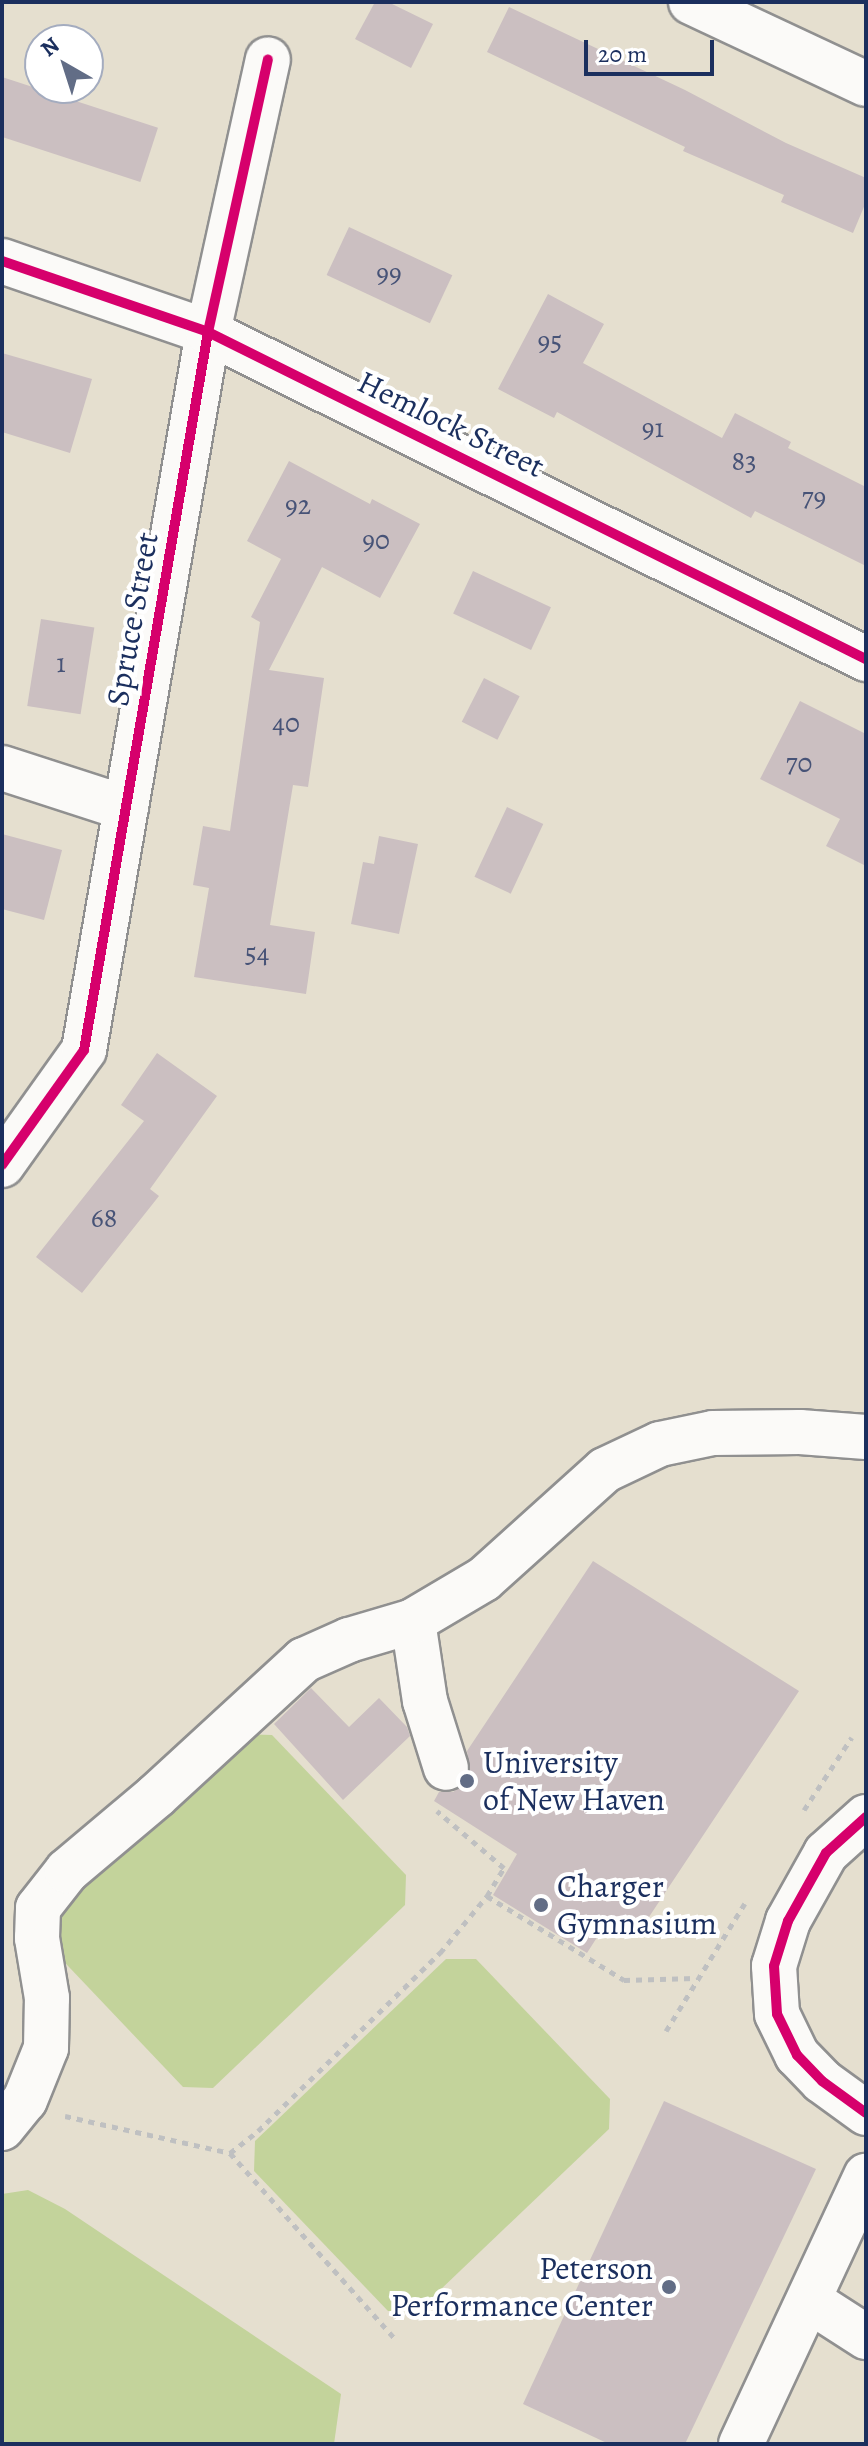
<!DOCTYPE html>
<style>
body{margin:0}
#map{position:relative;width:868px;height:2446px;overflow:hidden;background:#e5dfcf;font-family:Alegreya,serif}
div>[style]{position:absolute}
.green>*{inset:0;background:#c3d39b}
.building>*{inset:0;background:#cbbfc1;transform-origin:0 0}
.path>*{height:5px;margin-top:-2.5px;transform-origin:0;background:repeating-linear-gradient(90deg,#bfc0c1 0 6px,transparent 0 12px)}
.roads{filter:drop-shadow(2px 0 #909090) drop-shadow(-2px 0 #909090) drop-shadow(0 2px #909090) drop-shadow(0 -2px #909090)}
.minor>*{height:44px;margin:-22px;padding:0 22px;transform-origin:22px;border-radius:22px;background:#fbfaf8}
.major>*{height:44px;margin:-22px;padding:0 22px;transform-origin:22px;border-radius:22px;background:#fbfaf8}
.cycleway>*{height:10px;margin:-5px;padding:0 5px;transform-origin:5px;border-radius:5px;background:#d6006c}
.dots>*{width:22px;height:22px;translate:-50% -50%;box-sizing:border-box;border:4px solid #fff;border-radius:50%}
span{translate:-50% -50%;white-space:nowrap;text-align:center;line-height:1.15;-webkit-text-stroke:8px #fff;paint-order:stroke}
.number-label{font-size:28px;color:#475377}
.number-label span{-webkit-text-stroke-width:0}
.street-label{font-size:32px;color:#1b2f5e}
.poi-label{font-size:32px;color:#1b2f5e}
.left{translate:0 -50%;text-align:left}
.right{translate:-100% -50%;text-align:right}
.frame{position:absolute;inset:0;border:4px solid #1b2f5e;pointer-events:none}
.north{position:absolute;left:24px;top:24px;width:80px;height:80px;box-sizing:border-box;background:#fff;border:2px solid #a4acbf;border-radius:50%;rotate:321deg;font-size:22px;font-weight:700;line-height:32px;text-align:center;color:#1b2f5e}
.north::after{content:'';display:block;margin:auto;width:28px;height:36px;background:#626d86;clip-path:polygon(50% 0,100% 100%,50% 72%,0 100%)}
.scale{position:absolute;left:584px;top:40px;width:130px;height:36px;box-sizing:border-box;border:4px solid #1b2f5e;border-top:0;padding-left:10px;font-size:24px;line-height:28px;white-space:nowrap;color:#1b2f5e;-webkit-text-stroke:6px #fff;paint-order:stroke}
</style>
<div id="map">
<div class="green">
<div style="clip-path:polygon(242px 1734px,272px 1735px,406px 1875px,405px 1905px,213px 2088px,183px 2087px,50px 1947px,50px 1917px)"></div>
<div style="clip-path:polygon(446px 1959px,476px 1959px,610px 2099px,609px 2129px,417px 2312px,388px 2311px,254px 2171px,255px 2141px)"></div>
<div style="clip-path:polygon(28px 2190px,65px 2209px,341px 2394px,334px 2444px,2px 2444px,2px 2194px)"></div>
</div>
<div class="building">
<div style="clip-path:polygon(375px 2px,388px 2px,433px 24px,411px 68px,355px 39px)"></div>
<div style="clip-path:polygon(509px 7px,685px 90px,786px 143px,866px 178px,866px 202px,853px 233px,781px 202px,784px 195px,683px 151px,685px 147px,487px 52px)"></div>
<div style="left:2px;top:77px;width:164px;height:57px;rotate:18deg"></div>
<div style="left:349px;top:227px;width:114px;height:53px;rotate:25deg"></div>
<div style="clip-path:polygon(548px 294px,604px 324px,583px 363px,722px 438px,735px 413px,791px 442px,788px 448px,866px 487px,866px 566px,755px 511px,751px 518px,557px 412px,554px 418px,498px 389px)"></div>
<div style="clip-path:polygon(2px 353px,92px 379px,70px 453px,2px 432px)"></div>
<div style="clip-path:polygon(289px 461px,370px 504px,372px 499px,420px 524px,380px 598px,322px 567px,269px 670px,324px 678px,308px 787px,293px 785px,270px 925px,315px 932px,306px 994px,194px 977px,209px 888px,193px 885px,203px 826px,230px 831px,260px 622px,251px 617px,281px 559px,247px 541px)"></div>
<div style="left:473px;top:571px;width:86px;height:47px;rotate:25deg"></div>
<div style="left:41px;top:619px;width:54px;height:88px;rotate:9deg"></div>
<div style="left:484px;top:678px;width:40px;height:49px;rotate:27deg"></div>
<div style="clip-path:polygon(800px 701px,866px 734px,866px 866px,826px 846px,840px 819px,760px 779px)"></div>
<div style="left:507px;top:807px;width:40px;height:77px;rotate:25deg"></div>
<div style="clip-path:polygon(2px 834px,62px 850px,44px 920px,2px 909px)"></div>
<div style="clip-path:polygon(379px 836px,418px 844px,399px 934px,351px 924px,363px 862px,374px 864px)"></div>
<div style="clip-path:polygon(157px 1053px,217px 1096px,150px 1189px,159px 1196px,82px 1293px,36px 1257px,144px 1121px,121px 1105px)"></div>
<div style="clip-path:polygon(593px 1561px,799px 1691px,639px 1932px,610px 1917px,587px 1953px,493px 1895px,517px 1854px,434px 1801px,439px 1792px,453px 1792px,465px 1784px,470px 1773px,467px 1751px)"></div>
<div style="clip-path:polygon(311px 1688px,349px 1727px,379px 1698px,407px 1727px,410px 1736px,343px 1800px,274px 1724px)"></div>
<div style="clip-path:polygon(664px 2101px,816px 2169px,685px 2444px,609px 2444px,523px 2404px)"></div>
</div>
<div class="path">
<div style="left:804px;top:1810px;width:87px;rotate:-56.7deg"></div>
<div style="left:487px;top:1896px;width:161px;rotate:31.5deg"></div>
<div style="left:624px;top:1980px;width:71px;rotate:-1.6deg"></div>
<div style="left:666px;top:2031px;width:150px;rotate:-58.3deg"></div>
<div style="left:65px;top:2116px;width:169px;rotate:12.6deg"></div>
<div style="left:230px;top:2153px;width:36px;rotate:-38deg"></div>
<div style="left:258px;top:2131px;width:255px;rotate:-44.4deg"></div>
<div style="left:440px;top:1953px;width:74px;rotate:-50.5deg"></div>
<div style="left:487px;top:1896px;width:33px;rotate:-59deg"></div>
<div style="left:504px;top:1868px;width:88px;rotate:-139.6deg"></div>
<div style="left:230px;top:2153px;width:250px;rotate:48.4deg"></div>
</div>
<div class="roads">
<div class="minor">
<div style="left:2px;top:261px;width:218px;rotate:19deg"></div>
<div style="left:208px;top:332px;width:735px;rotate:26.43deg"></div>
<div style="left:2px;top:768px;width:130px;rotate:17.9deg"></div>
<div style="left:2px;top:1165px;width:141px;rotate:-54.5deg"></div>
<div style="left:84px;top:1050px;width:729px;rotate:-80.2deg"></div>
<div style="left:208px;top:332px;width:279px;rotate:-77.6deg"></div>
<div style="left:413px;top:1621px;width:81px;rotate:81.5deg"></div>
<div style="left:425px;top:1701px;width:70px;rotate:72.6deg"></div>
<div style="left:866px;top:1817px;width:54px;rotate:138deg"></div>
<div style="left:826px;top:1853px;width:78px;rotate:119.2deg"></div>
<div style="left:788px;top:1921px;width:47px;rotate:107.3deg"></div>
<div style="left:774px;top:1966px;width:48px;rotate:86.4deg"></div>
<div style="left:777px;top:2014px;width:46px;rotate:64deg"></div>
<div style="left:797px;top:2055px;width:36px;rotate:46deg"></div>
<div style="left:822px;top:2081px;width:54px;rotate:36deg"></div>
<div style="left:2px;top:2128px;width:36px;rotate:-51deg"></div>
<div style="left:25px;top:2100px;width:56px;rotate:-68deg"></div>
<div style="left:46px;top:2048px;width:50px;rotate:-88.9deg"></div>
<div style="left:47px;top:1998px;width:61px;rotate:-99.5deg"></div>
<div style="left:37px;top:1938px;width:30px;rotate:-88deg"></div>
<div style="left:38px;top:1908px;width:47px;rotate:-51.9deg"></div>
<div style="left:67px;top:1871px;width:116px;rotate:-40.1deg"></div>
<div style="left:156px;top:1796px;width:201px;rotate:-42.6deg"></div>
<div style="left:304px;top:1660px;width:49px;rotate:-24deg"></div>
<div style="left:349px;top:1640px;width:67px;rotate:-16.5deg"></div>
<div style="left:413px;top:1621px;width:82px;rotate:-30.6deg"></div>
<div style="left:484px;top:1579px;width:163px;rotate:-42deg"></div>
<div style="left:605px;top:1470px;width:61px;rotate:-25.3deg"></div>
<div style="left:660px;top:1444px;width:54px;rotate:-11.7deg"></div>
<div style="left:713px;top:1433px;width:87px;rotate:-0.7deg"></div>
<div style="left:800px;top:1432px;width:66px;rotate:4.3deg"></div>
<div style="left:810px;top:2301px;width:67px;rotate:32.7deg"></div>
<div style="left:741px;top:2444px;width:296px;rotate:-65deg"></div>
</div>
<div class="major">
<div style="left:691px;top:2px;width:193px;rotate:25.1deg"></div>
</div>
</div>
<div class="cycleway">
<div style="left:2px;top:261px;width:218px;rotate:19deg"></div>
<div style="left:208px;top:332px;width:735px;rotate:26.43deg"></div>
<div style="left:2px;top:1165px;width:141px;rotate:-54.5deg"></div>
<div style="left:84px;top:1050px;width:729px;rotate:-80.2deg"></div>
<div style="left:208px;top:332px;width:279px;rotate:-77.6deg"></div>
<div style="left:866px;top:1817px;width:54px;rotate:138deg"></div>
<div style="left:826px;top:1853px;width:78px;rotate:119.2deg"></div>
<div style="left:788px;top:1921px;width:47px;rotate:107.3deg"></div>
<div style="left:774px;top:1966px;width:48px;rotate:86.4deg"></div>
<div style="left:777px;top:2014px;width:46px;rotate:64deg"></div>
<div style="left:797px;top:2055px;width:36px;rotate:46deg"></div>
<div style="left:822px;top:2081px;width:54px;rotate:36deg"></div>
</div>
<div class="dots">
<div style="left:467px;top:1781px;background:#626d86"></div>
<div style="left:541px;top:1905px;background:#626d86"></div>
<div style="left:669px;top:2287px;background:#626d86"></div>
</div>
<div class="number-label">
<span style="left:389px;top:273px">99</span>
<span style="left:550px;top:341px">95</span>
<span style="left:653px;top:428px">91</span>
<span style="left:744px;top:461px">83</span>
<span style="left:814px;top:497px">79</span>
<span style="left:298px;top:505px">92</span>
<span style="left:376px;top:540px">90</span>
<span style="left:61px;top:663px">1</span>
<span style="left:286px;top:723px">40</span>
<span style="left:799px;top:763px">70</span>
<span style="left:257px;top:953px">54</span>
<span style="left:104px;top:1218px">68</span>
</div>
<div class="street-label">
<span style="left:451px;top:424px;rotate:26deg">Hemlock Street</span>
<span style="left:132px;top:619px;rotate:-80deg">Spruce Street</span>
</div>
<div class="poi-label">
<span class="left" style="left:483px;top:1781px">University<br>of New Haven</span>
<span class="left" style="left:557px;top:1905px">Charger<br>Gymnasium</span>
<span class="right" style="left:653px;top:2287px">Peterson<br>Performance Center</span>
</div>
<div class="frame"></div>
<div class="north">N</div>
<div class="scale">20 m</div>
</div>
